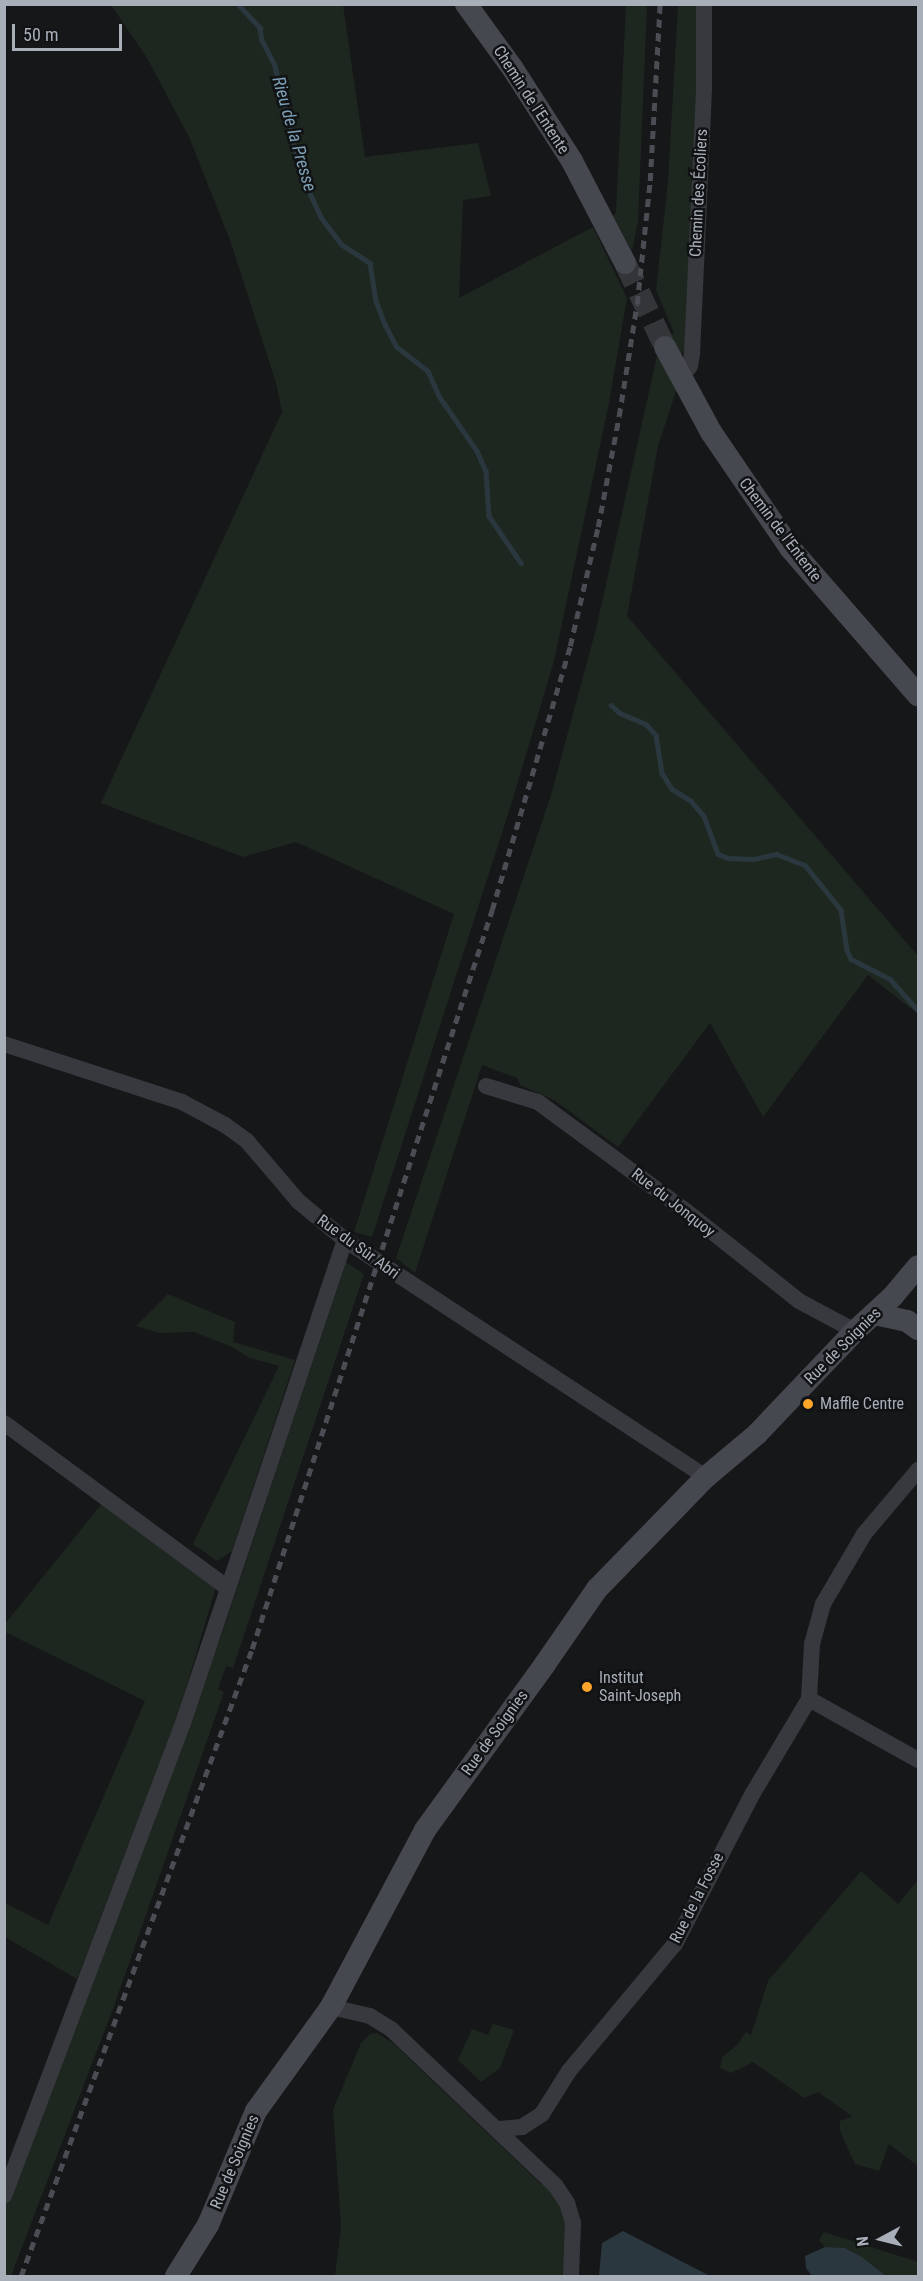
<!DOCTYPE html>
<meta charset="utf-8">
<style>
body{margin:0}
#map{position:relative;width:923px;height:2281px;overflow:hidden;background:#161719;font-family:"Roboto Condensed",sans-serif}
div>[style]{position:absolute}
.green>*{inset:0;background:#1e271f}
.water>*{inset:0;background:#2b373e}
.stream>*{height:4.5px;margin:-2.25px;padding:0 2.25px;transform-origin:2.25px;border-radius:2.25px;background:#2b373e}
.secondary-tunnel>*{height:22px;margin-top:-11px;transform-origin:0;background:repeating-linear-gradient(90deg,#333539 0 22px,transparent 0 33px)}
.street>*{height:16px;margin:-8px;padding:0 8px;transform-origin:8px;border-radius:8px;background:#37393e}
.secondary>*{height:22px;margin:-11px;padding:0 11px;transform-origin:11px;border-radius:11px;background:#45484e}
.rail>*{height:4.5px;margin-top:-2.25px;transform-origin:0;background:repeating-linear-gradient(90deg,#4a4d53 0 8px,transparent 0 14px)}
.dots>*{width:16px;height:16px;translate:-50% -50%;box-sizing:border-box;border:3px solid #111214;border-radius:50%}
span{translate:-50% -50%;white-space:nowrap;text-align:center;line-height:1.15;-webkit-text-stroke:5px #111214;paint-order:stroke}
.street-label{font-size:16px;color:#a8afb9}
.poi-label{font-size:16px;color:#a8afb9}
.left{translate:0 -50%;text-align:left}
.water-label{font-size:18px;color:#7da0b6;font-style:italic}
.frame{position:absolute;inset:0;border:6px solid #a8afb9;pointer-events:none}
.north{position:absolute;left:851px;top:2209px;width:60px;height:60px;-webkit-text-stroke:4px #111214;paint-order:stroke;rotate:263deg;font-size:16px;font-weight:700;line-height:24px;text-align:center;color:#a8afb9}
.north::after{content:'';display:block;margin:auto;width:21px;height:27px;background:#a8afb9;clip-path:polygon(50% 0,100% 100%,50% 72%,0 100%)}
.scale{position:absolute;left:12px;top:24px;width:110px;height:27px;box-sizing:border-box;border:3px solid #a8afb9;border-top:0;padding-left:8px;font-size:18px;line-height:21px;white-space:nowrap;color:#a8afb9;-webkit-text-stroke:4px #111214;paint-order:stroke}
</style>
<div id="map">
<div class="green">
<div style="clip-path:polygon(111px 5px,343px 5px,365px 157px,478px 143px,491px 196px,463px 200px,459px 298px,593px 227px,627px 298px,609px 403px,554px 661px,511px 805px,372px 1237px,354px 1232px,454px 914px,296px 842px,243px 857px,101px 803px,282px 412px,276px 383px,230px 240px,189px 137px,147px 58px)"></div>
<div style="clip-path:polygon(626px 5px,647px 5px,638px 221px,632px 251px,613px 216px,616px 213px)"></div>
<div style="clip-path:polygon(678px 5px,698px 5px,699px 81px,686px 352px,679px 354px,670px 337px,674px 333px,656px 290px,668px 182px)"></div>
<div style="clip-path:polygon(657px 356px,678px 385px,658px 446px,627px 616px,918px 956px,918px 1014px,868px 975px,763px 1117px,710px 1023px,618px 1147px,554px 1100px,520px 1085px,517px 1078px,482px 1065px,415px 1273px,396px 1258px,551px 795px,596px 629px)"></div>
<div style="clip-path:polygon(346px 1262px,364px 1274px,243px 1638px,233px 1668px,226px 1666px,218px 1689px,224px 1692px,114px 2006px,11px 2276px,5px 2276px,4px 2206px,223px 1631px)"></div>
<div style="clip-path:polygon(168px 1294px,235px 1322px,233px 1342px,295px 1360px,232px 1551px,217px 1561px,193px 1544px,279px 1366px,250px 1358px,232px 1347px,194px 1332px,159px 1333px,136px 1326px)"></div>
<div style="clip-path:polygon(104px 1501px,216px 1587px,178px 1715px,77px 1979px,5px 1937px,5px 1903px,48px 1925px,145px 1701px,5px 1632px,5px 1624px)"></div>
<div style="clip-path:polygon(861px 1871px,898px 1904px,918px 1880px,918px 2166px,889px 2144px,879px 2171px,855px 2164px,840px 2131px,840px 2121px,852px 2116px,818px 2092px,804px 2098px,753px 2062px,731px 2073px,720px 2068px,722px 2057px,737px 2045px,746px 2032px,751px 2035px,768px 1981px)"></div>
<div style="clip-path:polygon(493px 2024px,514px 2030px,500px 2068px,481px 2082px,458px 2060px,472px 2029px,488px 2035px)"></div>
<div style="clip-path:polygon(377px 2033px,394px 2044px,541px 2184px,555px 2185px,564px 2197px,571px 2276px,335px 2276px,341px 2227px,333px 2110px,361px 2043px,370px 2034px)"></div>
<div style="clip-path:polygon(824px 2232px,918px 2262px,918px 2276px,886px 2276px,862px 2257px,845px 2248px,825px 2247px,819px 2240px)"></div>
</div>
<div class="water">
<div style="clip-path:polygon(623px 2231px,710px 2276px,599px 2276px,602px 2243px)"></div>
<div style="clip-path:polygon(825px 2247px,845px 2248px,862px 2257px,886px 2276px,812px 2276px,806px 2268px,805px 2256px)"></div>
</div>
<div class="stream">
<div style="left:238px;top:4px;width:33px;rotate:47deg"></div>
<div style="left:260px;top:28px;width:12px;rotate:81deg"></div>
<div style="left:262px;top:40px;width:29px;rotate:63deg"></div>
<div style="left:275px;top:66px;width:113px;rotate:76.2deg"></div>
<div style="left:302px;top:176px;width:45px;rotate:65.1deg"></div>
<div style="left:321px;top:217px;width:34px;rotate:53deg"></div>
<div style="left:341px;top:244px;width:35px;rotate:33deg"></div>
<div style="left:370px;top:263px;width:38px;rotate:81deg"></div>
<div style="left:376px;top:301px;width:25px;rotate:69deg"></div>
<div style="left:385px;top:324px;width:25px;rotate:63deg"></div>
<div style="left:396px;top:346px;width:41px;rotate:38deg"></div>
<div style="left:428px;top:371px;width:27px;rotate:66deg"></div>
<div style="left:439px;top:396px;width:67px;rotate:55.4deg"></div>
<div style="left:477px;top:451px;width:22px;rotate:66deg"></div>
<div style="left:486px;top:471px;width:45px;rotate:86.2deg"></div>
<div style="left:489px;top:516px;width:57px;rotate:55.8deg"></div>
<div style="left:611px;top:705px;width:12px;rotate:42deg"></div>
<div style="left:620px;top:713px;width:28px;rotate:23deg"></div>
<div style="left:646px;top:724px;width:15px;rotate:48deg"></div>
<div style="left:656px;top:735px;width:38px;rotate:81deg"></div>
<div style="left:662px;top:773px;width:19px;rotate:58deg"></div>
<div style="left:672px;top:789px;width:22px;rotate:32deg"></div>
<div style="left:691px;top:801px;width:20px;rotate:49deg"></div>
<div style="left:704px;top:816px;width:40px;rotate:69.8deg"></div>
<div style="left:718px;top:854px;width:11px;rotate:22deg"></div>
<div style="left:728px;top:858px;width:26px;rotate:2deg"></div>
<div style="left:754px;top:859px;width:23px;rotate:-13deg"></div>
<div style="left:776px;top:854px;width:31px;rotate:21deg"></div>
<div style="left:805px;top:865px;width:58px;rotate:51.3deg"></div>
<div style="left:841px;top:910px;width:40px;rotate:81.5deg"></div>
<div style="left:847px;top:950px;width:10px;rotate:66deg"></div>
<div style="left:851px;top:959px;width:44px;rotate:27.1deg"></div>
<div style="left:890px;top:979px;width:42px;rotate:47.9deg"></div>
</div>
<div class="secondary-tunnel">
<div style="left:625px;top:263px;width:93px;rotate:64.5deg"></div>
</div>
<div class="street">
<div style="left:681px;top:378px;width:15px;rotate:-53deg"></div>
<div style="left:690px;top:366px;width:12px;rotate:-81deg"></div>
<div style="left:692px;top:354px;width:269px;rotate:-87.4deg"></div>
<div style="left:704px;top:85px;width:81px;rotate:-90deg"></div>
<div style="left:4px;top:1044px;width:187px;rotate:18deg"></div>
<div style="left:182px;top:1102px;width:49px;rotate:28.1deg"></div>
<div style="left:225px;top:1125px;width:27px;rotate:36deg"></div>
<div style="left:247px;top:1141px;width:79px;rotate:49.6deg"></div>
<div style="left:298px;top:1201px;width:61px;rotate:39.7deg"></div>
<div style="left:345px;top:1240px;width:432px;rotate:33.3deg"></div>
<div style="left:486px;top:1086px;width:54px;rotate:17.1deg"></div>
<div style="left:538px;top:1102px;width:184px;rotate:36.4deg"></div>
<div style="left:686px;top:1211px;width:144px;rotate:38.5deg"></div>
<div style="left:799px;top:1301px;width:64px;rotate:28.2deg"></div>
<div style="left:4px;top:1423px;width:278px;rotate:36.4deg"></div>
<div style="left:809px;top:1699px;width:125px;rotate:29.2deg"></div>
<div style="left:331px;top:2007px;width:40px;rotate:13deg"></div>
<div style="left:370px;top:2016px;width:26px;rotate:32deg"></div>
<div style="left:392px;top:2030px;width:225px;rotate:43.6deg"></div>
<div style="left:555px;top:2185px;width:22px;rotate:56deg"></div>
<div style="left:567px;top:2203px;width:21px;rotate:73deg"></div>
<div style="left:573px;top:2223px;width:53px;rotate:92.2deg"></div>
<div style="left:499px;top:2129px;width:23px;rotate:-5deg"></div>
<div style="left:522px;top:2127px;width:24px;rotate:-33deg"></div>
<div style="left:542px;top:2114px;width:51px;rotate:-57.9deg"></div>
<div style="left:569px;top:2071px;width:165px;rotate:-50.2deg"></div>
<div style="left:675px;top:1944px;width:170px;rotate:-62.7deg"></div>
<div style="left:753px;top:1793px;width:109px;rotate:-59.2deg"></div>
<div style="left:809px;top:1699px;width:55px;rotate:-86.9deg"></div>
<div style="left:812px;top:1644px;width:41px;rotate:-74.6deg"></div>
<div style="left:823px;top:1604px;width:81px;rotate:-59.6deg"></div>
<div style="left:864px;top:1534px;width:84px;rotate:-49.8deg"></div>
<div style="left:4px;top:2196px;width:506px;rotate:-69.27deg"></div>
<div style="left:183px;top:1723px;width:509px;rotate:-71.46deg"></div>
</div>
<div class="secondary">
<div style="left:466px;top:4px;width:80px;rotate:54.1deg"></div>
<div style="left:513px;top:69px;width:109px;rotate:57.3deg"></div>
<div style="left:572px;top:161px;width:115px;rotate:62.5deg"></div>
<div style="left:665px;top:347px;width:97px;rotate:61.6deg"></div>
<div style="left:711px;top:432px;width:140px;rotate:55.7deg"></div>
<div style="left:790px;top:548px;width:195px;rotate:49deg"></div>
<div style="left:874px;top:1314px;width:34px;rotate:12deg"></div>
<div style="left:907px;top:1321px;width:14px;rotate:36deg"></div>
<div style="left:176px;top:2276px;width:60px;rotate:-57.9deg"></div>
<div style="left:208px;top:2225px;width:124px;rotate:-67.2deg"></div>
<div style="left:256px;top:2111px;width:128px;rotate:-54.2deg"></div>
<div style="left:331px;top:2007px;width:200px;rotate:-62deg"></div>
<div style="left:425px;top:1830px;width:205px;rotate:-54.1deg"></div>
<div style="left:545px;top:1664px;width:91px;rotate:-55.3deg"></div>
<div style="left:597px;top:1589px;width:156px;rotate:-45.8deg"></div>
<div style="left:706px;top:1477px;width:67px;rotate:-40.1deg"></div>
<div style="left:757px;top:1434px;width:142px;rotate:-46.4deg"></div>
<div style="left:855px;top:1331px;width:52px;rotate:-42.6deg"></div>
<div style="left:893px;top:1296px;width:39px;rotate:-50deg"></div>
</div>
<div class="rail">
<div style="left:21px;top:2276px;width:668px;rotate:-69.78deg"></div>
<div style="left:252px;top:1649px;width:777px;rotate:-72.01deg"></div>
<div style="left:492px;top:910px;width:275px;rotate:-73.5deg"></div>
<div style="left:570px;top:646px;width:122px;rotate:-76.8deg"></div>
<div style="left:598px;top:527px;width:113px;rotate:-79.3deg"></div>
<div style="left:619px;top:416px;width:113px;rotate:-80.9deg"></div>
<div style="left:637px;top:304px;width:124px;rotate:-84deg"></div>
<div style="left:650px;top:181px;width:177px;rotate:-86.8deg"></div>
</div>
<div class="dots">
<div style="left:808px;top:1404px;background:#fda42a"></div>
<div style="left:587px;top:1687px;background:#fda42a"></div>
</div>
<div class="street-label">
<span style="left:531px;top:100px;rotate:57deg">Chemin de l'Entente</span>
<span style="left:699px;top:193px;rotate:-87deg">Chemin des Écoliers</span>
<span style="left:780px;top:530px;rotate:53deg">Chemin de l'Entente</span>
<span style="left:673px;top:1203px;rotate:38deg">Rue du Jonquoy</span>
<span style="left:358px;top:1247px;rotate:36deg">Rue du Sûr Abri</span>
<span style="left:843px;top:1346px;rotate:-45deg">Rue de Soignies</span>
<span style="left:495px;top:1733px;rotate:-54deg">Rue de Soignies</span>
<span style="left:697px;top:1898px;rotate:-63deg">Rue de la Fosse</span>
<span style="left:235px;top:2162px;rotate:-67deg">Rue de Soignies</span>
</div>
<div class="poi-label">
<span class="left" style="left:820px;top:1404px">Maffle Centre</span>
<span class="left" style="left:599px;top:1687px">Institut<br>Saint-Joseph</span>
</div>
<div class="water-label">
<span style="left:294px;top:134px;rotate:74deg">Rieu de la Presse</span>
</div>
<div class="frame"></div>
<div class="north">N</div>
<div class="scale">50 m</div>
</div>
